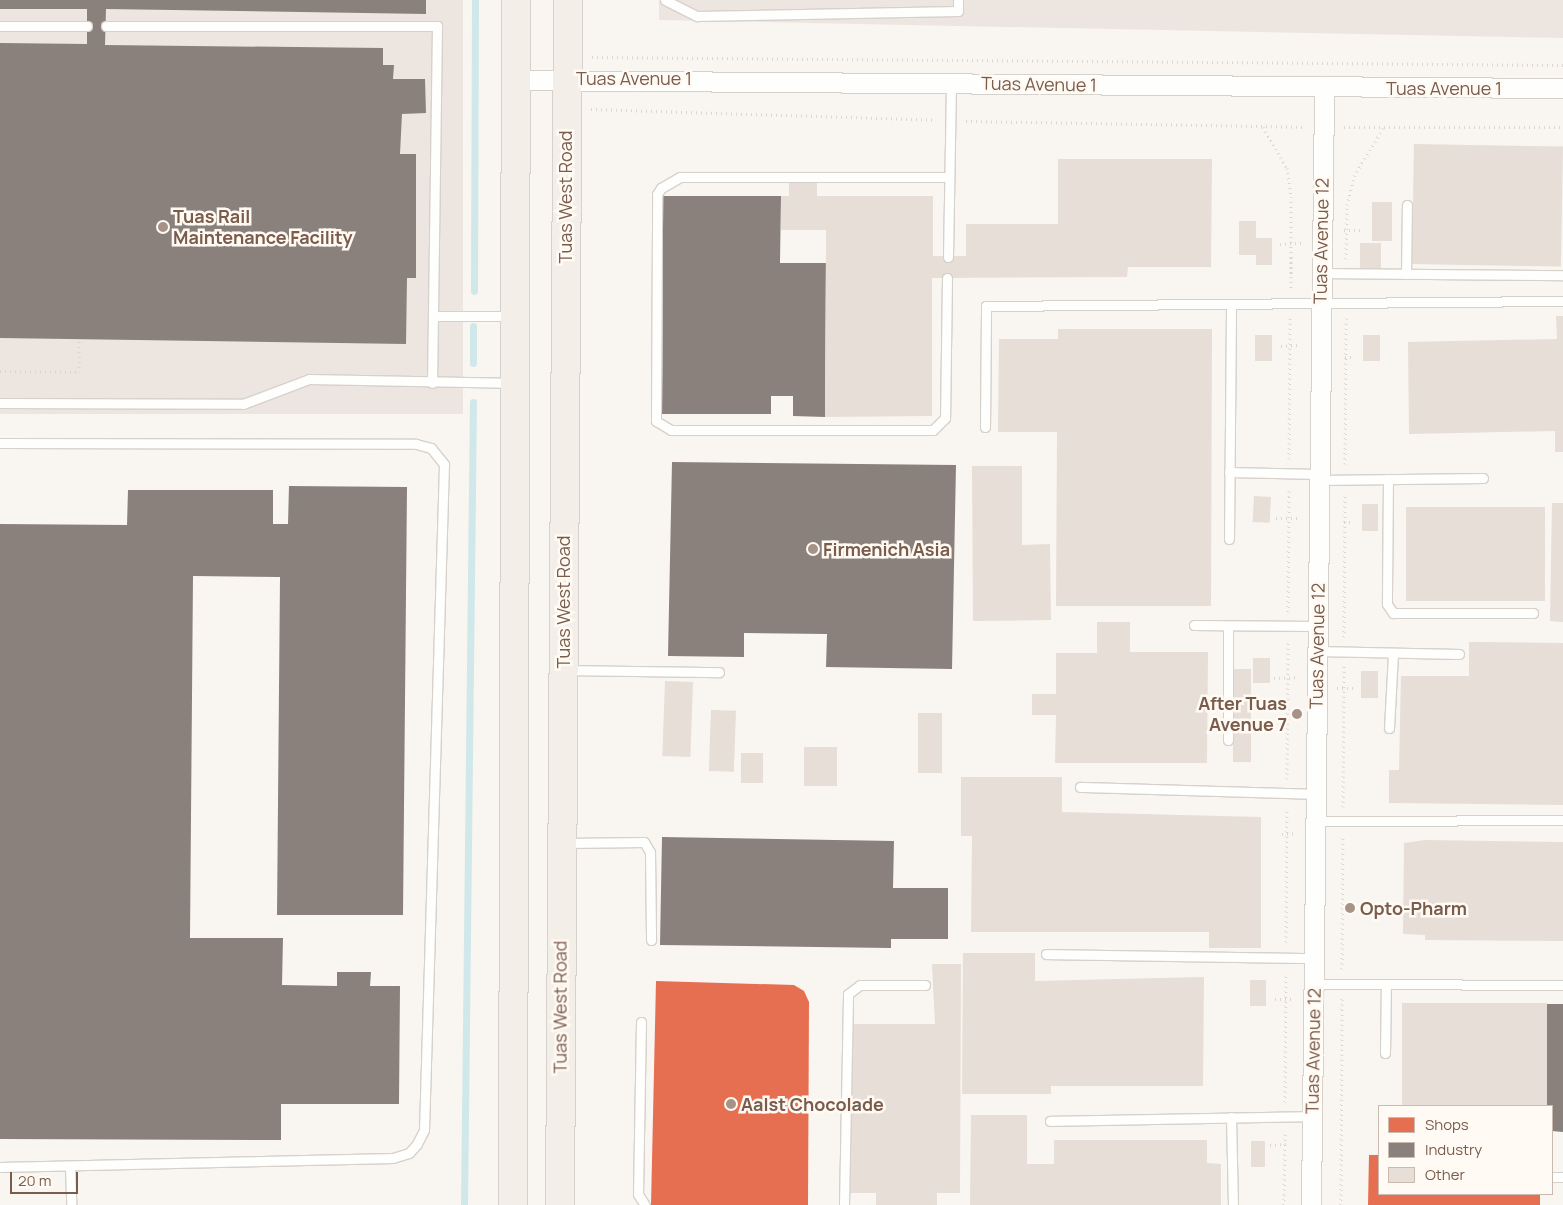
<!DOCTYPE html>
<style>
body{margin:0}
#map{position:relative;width:1563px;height:1205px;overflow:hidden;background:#f9f5f0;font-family:Manrope,sans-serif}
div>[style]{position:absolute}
.industrial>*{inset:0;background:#ede5e0;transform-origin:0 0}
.shops>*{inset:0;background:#e76f51}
.industry>*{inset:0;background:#8a817c}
.stream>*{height:7px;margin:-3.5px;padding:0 3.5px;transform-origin:3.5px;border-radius:3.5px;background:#d0e8ea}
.building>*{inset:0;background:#e6ded7;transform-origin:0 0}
.path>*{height:3px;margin-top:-1.5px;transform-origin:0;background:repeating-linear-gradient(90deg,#dcd5d0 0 1px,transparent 0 5px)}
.roads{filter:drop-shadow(1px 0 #d7d1cb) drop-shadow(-1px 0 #d7d1cb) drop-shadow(0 1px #d7d1cb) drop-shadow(0 -1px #d7d1cb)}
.lane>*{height:9px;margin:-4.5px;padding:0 4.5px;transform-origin:4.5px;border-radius:4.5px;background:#fefefd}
.street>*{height:19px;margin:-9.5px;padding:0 9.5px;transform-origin:9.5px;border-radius:9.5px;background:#fefefd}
.primary>*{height:28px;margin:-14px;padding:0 14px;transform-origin:14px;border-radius:14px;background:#f3eee8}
.dots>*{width:14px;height:14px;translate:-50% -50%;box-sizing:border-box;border:2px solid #fffaf3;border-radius:50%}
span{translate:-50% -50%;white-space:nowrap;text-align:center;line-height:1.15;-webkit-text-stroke:5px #fffaf3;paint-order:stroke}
.street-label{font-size:18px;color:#7a5c4d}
.poi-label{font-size:18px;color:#7a5c4d;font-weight:700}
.left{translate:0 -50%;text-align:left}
.right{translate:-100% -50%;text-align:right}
.legend{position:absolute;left:1378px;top:1105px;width:175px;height:90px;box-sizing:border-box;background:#fffaf3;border:1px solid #cabbb1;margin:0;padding:6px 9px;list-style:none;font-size:15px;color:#7a5c4d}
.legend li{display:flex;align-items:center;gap:10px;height:25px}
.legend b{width:25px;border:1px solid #cabbb1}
.scale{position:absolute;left:10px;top:1172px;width:68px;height:22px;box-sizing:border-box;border:2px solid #7a5c4d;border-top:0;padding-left:6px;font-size:15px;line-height:18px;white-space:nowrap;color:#7a5c4d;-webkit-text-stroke:4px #fffaf3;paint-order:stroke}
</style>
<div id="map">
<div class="industrial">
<div style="left:0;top:0;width:463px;height:414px"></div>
<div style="clip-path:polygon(659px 0,1563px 0,1563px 38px,659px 20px)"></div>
</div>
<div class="shops">
<div style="clip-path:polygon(656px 981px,794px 985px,804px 991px,809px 1002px,808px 1205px,651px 1205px)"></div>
<div style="clip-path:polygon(1369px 1155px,1379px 1155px,1379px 1194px,1540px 1194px,1540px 1205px,1368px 1205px)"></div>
</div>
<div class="industry">
<div style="clip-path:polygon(0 0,426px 0,426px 14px,106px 9px,105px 45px,383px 48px,383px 65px,394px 65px,393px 79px,425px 79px,426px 113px,402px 114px,400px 154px,416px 154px,416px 278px,407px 278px,406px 344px,0 338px,0 43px,87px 44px,87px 9px,0 9px)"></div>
<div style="clip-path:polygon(663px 196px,781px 196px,780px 263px,826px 263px,825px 417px,793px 416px,793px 396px,771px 396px,771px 414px,661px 414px)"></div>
<div style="clip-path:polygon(672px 462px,956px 465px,952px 669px,826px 667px,827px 634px,744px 633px,744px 657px,668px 656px)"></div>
<div style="clip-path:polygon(289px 486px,407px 487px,403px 915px,277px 915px,280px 577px,193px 576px,190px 938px,283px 938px,282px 985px,337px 986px,337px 972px,371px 972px,370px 986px,400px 986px,399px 1104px,281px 1104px,281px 1140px,0 1139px,0 524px,127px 525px,128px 490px,273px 490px,273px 524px,288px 524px)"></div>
<div style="clip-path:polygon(662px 837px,894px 841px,893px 888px,948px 888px,948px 939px,891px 939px,891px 948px,660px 945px)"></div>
<div style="clip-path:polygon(1547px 1004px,1563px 1004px,1563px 1132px,1552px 1131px,1552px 1106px,1546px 1106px)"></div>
</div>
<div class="stream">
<div style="left:474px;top:291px;width:291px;rotate:-89.8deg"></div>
<div style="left:473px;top:363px;width:37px;rotate:-90deg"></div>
<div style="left:464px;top:1205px;width:803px;rotate:-89.36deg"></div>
</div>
<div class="building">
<div style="left:1414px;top:144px;width:149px;height:120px;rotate:1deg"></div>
<div style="clip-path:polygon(1058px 159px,1212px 159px,1211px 267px,1128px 267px,1127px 277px,932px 278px,932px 416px,825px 417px,826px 230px,781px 230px,781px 196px,789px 196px,789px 178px,817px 178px,817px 196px,933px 196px,933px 256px,966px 256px,966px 224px,1058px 224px)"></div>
<div style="left:1372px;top:202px;width:20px;height:39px"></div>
<div style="left:1239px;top:221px;width:17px;height:34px"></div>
<div style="left:1256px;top:238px;width:16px;height:27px"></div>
<div style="left:1360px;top:243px;width:21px;height:27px"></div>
<div style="clip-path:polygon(1556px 316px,1563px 316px,1563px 452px,1555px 452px,1555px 431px,1409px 434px,1408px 342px,1557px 339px)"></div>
<div style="clip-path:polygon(1058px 329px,1212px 329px,1211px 606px,1056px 606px,1057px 432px,998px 432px,999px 339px,1058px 339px)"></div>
<div style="left:1255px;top:335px;width:17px;height:26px"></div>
<div style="left:1363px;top:335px;width:17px;height:26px"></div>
<div style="clip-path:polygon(972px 466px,1022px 466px,1022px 545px,1050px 544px,1051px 620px,973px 621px)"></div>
<div style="left:1254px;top:496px;width:17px;height:26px;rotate:3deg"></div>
<div style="clip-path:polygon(1552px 503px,1563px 503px,1563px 622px,1550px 621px)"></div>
<div style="left:1362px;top:504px;width:16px;height:27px"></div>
<div style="left:1406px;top:507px;width:139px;height:94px"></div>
<div style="clip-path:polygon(1097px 622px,1130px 622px,1130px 652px,1208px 652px,1207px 763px,1055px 763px,1056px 715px,1032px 715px,1032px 694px,1056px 694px,1056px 653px,1097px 653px)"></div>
<div style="clip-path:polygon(1469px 642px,1563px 643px,1563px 805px,1389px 803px,1389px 770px,1399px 770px,1401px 676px,1469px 676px)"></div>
<div style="left:1253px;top:658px;width:17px;height:25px"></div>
<div style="left:1233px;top:669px;width:18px;height:93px"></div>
<div style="left:1361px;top:671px;width:17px;height:27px"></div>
<div style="left:665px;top:681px;width:28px;height:75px;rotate:2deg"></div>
<div style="left:711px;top:710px;width:25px;height:61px;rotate:2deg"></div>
<div style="left:918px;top:713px;width:24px;height:60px"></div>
<div style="left:804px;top:747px;width:33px;height:39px"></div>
<div style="left:741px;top:753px;width:22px;height:30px"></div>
<div style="clip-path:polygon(961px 777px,1062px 777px,1062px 812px,1261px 817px,1261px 948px,1209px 948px,1209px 932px,971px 932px,972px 836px,961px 836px)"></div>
<div style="clip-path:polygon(1425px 840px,1563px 842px,1563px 941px,1425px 940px,1425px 935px,1403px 934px,1404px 843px)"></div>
<div style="clip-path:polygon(963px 953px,1035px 953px,1035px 981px,1204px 977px,1203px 1086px,1051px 1086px,1051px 1094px,962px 1094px)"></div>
<div style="clip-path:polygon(932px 964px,961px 964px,960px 1193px,937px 1193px,937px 1205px,876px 1205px,876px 1193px,850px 1193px,850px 1024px,935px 1024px)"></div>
<div style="left:1250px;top:980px;width:16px;height:26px"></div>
<div style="left:1402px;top:1003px;width:145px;height:103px"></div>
<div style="clip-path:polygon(971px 1115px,1027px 1115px,1027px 1164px,1054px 1164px,1054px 1140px,1207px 1140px,1207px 1163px,1221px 1164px,1221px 1205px,970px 1205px)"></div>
<div style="left:1251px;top:1141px;width:14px;height:26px"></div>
</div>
<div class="path">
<div style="left:592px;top:57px;width:971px;rotate:0.47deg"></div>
<div style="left:591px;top:109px;width:344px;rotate:1.8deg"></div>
<div style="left:966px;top:121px;width:339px;rotate:1deg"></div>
<div style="left:1263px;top:127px;width:48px;rotate:59.7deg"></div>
<div style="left:1287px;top:168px;width:29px;rotate:82deg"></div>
<div style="left:1291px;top:197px;width:92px;rotate:90deg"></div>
<div style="left:1344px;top:127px;width:219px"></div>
<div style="left:1344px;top:230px;width:18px"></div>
<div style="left:1280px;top:244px;width:22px;rotate:-3deg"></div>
<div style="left:1346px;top:259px;width:54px;rotate:-88.9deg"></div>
<div style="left:1347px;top:205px;width:30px;rotate:-76deg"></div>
<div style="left:1354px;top:176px;width:57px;rotate:-58.5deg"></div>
<div style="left:1281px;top:346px;width:19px;rotate:-3deg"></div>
<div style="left:1345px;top:357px;width:9px"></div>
<div style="left:0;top:371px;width:79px;rotate:0.7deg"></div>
<div style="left:79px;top:372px;width:33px;rotate:-90deg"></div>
<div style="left:1289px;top:459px;width:141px;rotate:-89.6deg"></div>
<div style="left:1345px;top:464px;width:146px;rotate:-89.6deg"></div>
<div style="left:1276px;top:518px;width:22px"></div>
<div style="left:1344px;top:522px;width:8px"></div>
<div style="left:1288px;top:612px;width:124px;rotate:-89.5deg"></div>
<div style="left:1344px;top:637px;width:142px;rotate:-89.6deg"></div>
<div style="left:1274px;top:678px;width:24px;rotate:-2deg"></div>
<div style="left:1337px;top:688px;width:16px"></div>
<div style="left:1287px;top:779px;width:138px;rotate:-89.6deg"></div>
<div style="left:1343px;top:807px;width:142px;rotate:-89.6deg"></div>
<div style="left:1282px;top:834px;width:15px;rotate:-4deg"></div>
<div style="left:1286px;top:942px;width:134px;rotate:-89.6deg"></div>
<div style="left:1342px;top:969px;width:134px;rotate:-89.6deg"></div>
<div style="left:1275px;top:999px;width:20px"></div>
<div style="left:1285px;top:1102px;width:129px;rotate:-89.6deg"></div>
<div style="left:1270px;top:1145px;width:16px;rotate:-4deg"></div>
<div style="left:1284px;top:1205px;width:74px;rotate:-89.2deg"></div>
<div style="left:1341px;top:1205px;width:207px;rotate:-89.7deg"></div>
</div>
<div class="roads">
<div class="lane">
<div style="left:665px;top:0;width:36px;rotate:27deg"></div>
<div style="left:697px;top:16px;width:261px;rotate:-1.1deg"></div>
<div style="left:958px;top:11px;width:11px;rotate:-90deg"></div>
<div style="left:0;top:26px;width:87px"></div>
<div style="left:106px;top:26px;width:331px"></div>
<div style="left:437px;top:26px;width:357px;rotate:90.8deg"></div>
<div style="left:948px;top:257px;width:175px;rotate:-89deg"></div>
<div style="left:1321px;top:273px;width:242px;rotate:0.5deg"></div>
<div style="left:1406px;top:274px;width:69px;rotate:-89.2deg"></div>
<div style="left:947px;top:278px;width:140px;rotate:90.8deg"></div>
<div style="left:945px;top:418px;width:17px;rotate:135deg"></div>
<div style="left:933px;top:430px;width:262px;rotate:180deg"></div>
<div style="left:671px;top:430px;width:17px;rotate:-149deg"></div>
<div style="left:656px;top:421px;width:227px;rotate:-89.7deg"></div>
<div style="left:657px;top:194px;width:7px;rotate:-56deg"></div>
<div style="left:661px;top:188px;width:22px;rotate:-30deg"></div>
<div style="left:680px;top:177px;width:269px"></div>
<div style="left:433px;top:316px;width:80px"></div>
<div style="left:0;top:403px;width:243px;rotate:0.2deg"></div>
<div style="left:243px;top:404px;width:71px;rotate:-20.7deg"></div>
<div style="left:309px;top:379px;width:204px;rotate:1.1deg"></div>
<div style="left:985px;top:427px;width:121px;rotate:-89.5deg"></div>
<div style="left:986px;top:306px;width:577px;rotate:-0.5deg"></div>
<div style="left:0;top:443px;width:416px;rotate:0.1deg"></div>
<div style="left:416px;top:444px;width:16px;rotate:15deg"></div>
<div style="left:431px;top:448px;width:21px;rotate:51deg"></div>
<div style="left:444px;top:464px;width:666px;rotate:91.72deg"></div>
<div style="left:424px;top:1130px;width:16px;rotate:117deg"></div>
<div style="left:417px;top:1144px;width:12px;rotate:132deg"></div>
<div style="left:409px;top:1153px;width:17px;rotate:163deg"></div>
<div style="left:393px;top:1158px;width:393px;rotate:178.7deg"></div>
<div style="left:1229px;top:472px;width:90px;rotate:1.3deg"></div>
<div style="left:1388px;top:479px;width:125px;rotate:90.5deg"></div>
<div style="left:1387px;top:604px;width:11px;rotate:56deg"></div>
<div style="left:1393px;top:613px;width:140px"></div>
<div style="left:1319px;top:480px;width:164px;rotate:-0.7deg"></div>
<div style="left:1229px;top:539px;width:234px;rotate:-89.5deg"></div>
<div style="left:1194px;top:625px;width:123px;rotate:0.5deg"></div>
<div style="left:1317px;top:651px;width:142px;rotate:1.2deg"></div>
<div style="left:567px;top:670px;width:152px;rotate:0.8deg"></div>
<div style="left:1389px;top:728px;width:75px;rotate:-86.9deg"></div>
<div style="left:1228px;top:740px;width:114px;rotate:-90deg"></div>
<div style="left:1080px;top:787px;width:235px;rotate:1.7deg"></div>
<div style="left:1315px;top:821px;width:248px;rotate:-0.2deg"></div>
<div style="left:566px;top:843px;width:78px;rotate:-0.7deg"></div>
<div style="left:644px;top:842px;width:12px;rotate:59deg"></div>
<div style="left:650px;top:852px;width:88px;rotate:89.3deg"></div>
<div style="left:1046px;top:954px;width:268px;rotate:0.9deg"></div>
<div style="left:1314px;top:984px;width:249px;rotate:0.2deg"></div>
<div style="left:641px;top:1022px;width:172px;rotate:91deg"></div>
<div style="left:638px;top:1194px;width:13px;rotate:58deg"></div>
<div style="left:1385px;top:1053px;width:69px;rotate:-89.2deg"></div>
<div style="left:1231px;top:1117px;width:88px;rotate:88.7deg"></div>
<div style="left:1050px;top:1121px;width:262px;rotate:-1.1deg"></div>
<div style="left:70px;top:1167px;width:38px;rotate:88deg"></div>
<div style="left:1552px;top:1177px;width:11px"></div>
<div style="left:844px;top:1205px;width:211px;rotate:-88.9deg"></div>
<div style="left:848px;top:994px;width:15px;rotate:-37deg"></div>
<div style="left:860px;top:985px;width:65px"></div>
</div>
<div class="street">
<div style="left:515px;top:80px;width:1048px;rotate:0.44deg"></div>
<div style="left:1311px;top:1205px;width:1118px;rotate:-89.33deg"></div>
</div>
<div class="primary">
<div style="left:513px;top:1205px;width:1205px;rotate:-89.86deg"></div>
<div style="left:560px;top:1205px;width:1205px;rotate:-89.62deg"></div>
</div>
</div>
<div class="dots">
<div style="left:163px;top:227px;background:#a69286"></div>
<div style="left:813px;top:549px;background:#a69286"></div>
<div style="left:1297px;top:714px;background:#a69286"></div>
<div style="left:1350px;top:908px;background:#a69286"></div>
<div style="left:731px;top:1104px;background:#a69286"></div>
</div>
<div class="street-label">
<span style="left:634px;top:78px">Tuas Avenue 1</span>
<span style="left:1039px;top:84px;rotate:1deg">Tuas Avenue 1</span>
<span style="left:1444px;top:88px">Tuas Avenue 1</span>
<span style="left:565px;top:197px;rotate:-90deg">Tuas West Road</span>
<span style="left:1321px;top:241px;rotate:-89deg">Tuas Avenue 12</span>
<span style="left:563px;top:602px;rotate:-90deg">Tuas West Road</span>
<span style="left:1317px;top:646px;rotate:-89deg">Tuas Avenue 12</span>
<span style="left:560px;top:1007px;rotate:-90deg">Tuas West Road</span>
<span style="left:1313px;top:1051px;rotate:-89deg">Tuas Avenue 12</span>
</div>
<div class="poi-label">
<span class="left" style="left:173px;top:227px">Tuas Rail<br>Maintenance Facility</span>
<span class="left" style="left:823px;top:549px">Firmenich Asia</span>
<span class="right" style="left:1287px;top:714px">After Tuas<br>Avenue 7</span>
<span class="left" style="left:1360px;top:908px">Opto-Pharm</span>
<span class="left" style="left:741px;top:1104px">Aalst Chocolade</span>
</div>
<ul class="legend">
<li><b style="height:14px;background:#e76f51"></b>Shops</li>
<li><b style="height:14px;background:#8a817c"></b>Industry</li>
<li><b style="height:14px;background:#e6ded7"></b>Other</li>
</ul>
<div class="scale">20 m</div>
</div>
